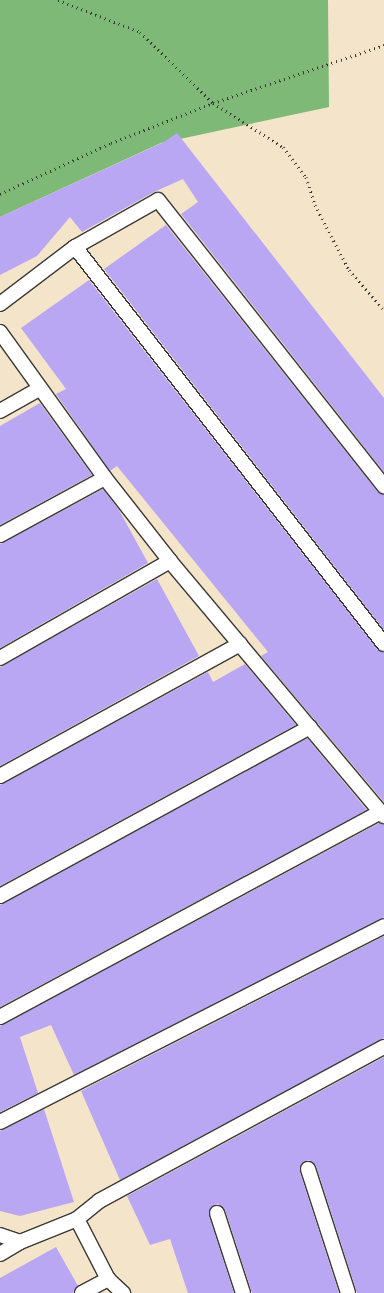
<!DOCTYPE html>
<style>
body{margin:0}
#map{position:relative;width:384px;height:1293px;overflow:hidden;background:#f3e4ca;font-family:Caveat,sans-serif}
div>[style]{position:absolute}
.forest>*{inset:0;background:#7eb978}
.building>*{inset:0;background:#baa7f4}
.path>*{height:3px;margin-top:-1.5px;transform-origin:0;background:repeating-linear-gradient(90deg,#3c3a36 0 1px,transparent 0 5px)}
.roads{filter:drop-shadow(1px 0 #3c3a36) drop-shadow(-1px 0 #3c3a36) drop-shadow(0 1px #3c3a36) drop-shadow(0 -1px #3c3a36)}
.service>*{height:14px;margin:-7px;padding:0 7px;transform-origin:7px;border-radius:7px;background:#fff}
span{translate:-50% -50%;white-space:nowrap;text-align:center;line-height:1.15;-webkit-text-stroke:4px #fbf7ec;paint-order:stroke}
</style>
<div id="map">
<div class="forest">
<div style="clip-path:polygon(0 0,328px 0,329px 107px,161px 143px,0 217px)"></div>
</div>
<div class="building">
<div style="clip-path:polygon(177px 133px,384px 398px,384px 472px,181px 214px,198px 202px,183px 179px,154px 192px,82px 232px,70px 217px,37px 256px,0 275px,0 217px,164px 142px)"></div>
<div style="clip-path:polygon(166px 225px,377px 491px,384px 495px,384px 630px,104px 269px)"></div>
<div style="clip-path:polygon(89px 280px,377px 649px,384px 653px,384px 802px,261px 656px,268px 652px,117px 466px,110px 471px,56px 394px,66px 389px,21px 328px)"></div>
<div style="clip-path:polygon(40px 403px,92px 475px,0 525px,0 426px)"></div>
<div style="clip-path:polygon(103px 489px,119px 510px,148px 563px,0 648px,0 544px)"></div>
<div style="clip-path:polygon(157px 579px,199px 656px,0 766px,0 667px)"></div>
<div style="clip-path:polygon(245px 664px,296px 725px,0 886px,0 785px,208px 672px,213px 682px)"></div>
<div style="clip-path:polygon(307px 738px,367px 810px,0 1007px,0 905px)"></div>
<div style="clip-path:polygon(379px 823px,384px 825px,384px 917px,74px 1075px,51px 1025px,20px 1037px,38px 1093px,0 1112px,0 1026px)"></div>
<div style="clip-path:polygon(384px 936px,384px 1038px,120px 1180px,81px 1091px)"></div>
<div style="clip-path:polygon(384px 1057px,384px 1293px,357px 1293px,316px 1166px,309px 1160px,301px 1164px,300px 1172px,339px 1293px,252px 1293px,225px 1210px,218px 1204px,211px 1207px,209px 1215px,234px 1293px,188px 1293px,170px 1239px,150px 1245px,127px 1196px)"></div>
<div style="clip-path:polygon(44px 1109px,74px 1202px,20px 1216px,0 1211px,0 1131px)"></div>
<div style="clip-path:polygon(56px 1247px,78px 1286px,73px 1293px,0 1293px,0 1278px)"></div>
</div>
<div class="path">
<div style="left:58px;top:0;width:88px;rotate:21.3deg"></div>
<div style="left:140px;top:32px;width:102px;rotate:44.2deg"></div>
<div style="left:213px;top:103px;width:83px;rotate:32.2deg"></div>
<div style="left:283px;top:147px;width:38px;rotate:53deg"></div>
<div style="left:306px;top:177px;width:29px;rotate:72deg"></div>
<div style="left:315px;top:205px;width:73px;rotate:62.4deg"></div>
<div style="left:349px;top:270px;width:53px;rotate:48.8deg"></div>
<div style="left:0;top:194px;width:122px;rotate:-24.7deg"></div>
<div style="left:111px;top:143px;width:110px;rotate:-21.4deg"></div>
<div style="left:213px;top:103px;width:181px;rotate:-18.7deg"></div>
</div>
<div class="roads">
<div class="service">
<div style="left:75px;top:247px;width:503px;rotate:52.11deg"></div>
<div style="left:0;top:304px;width:94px;rotate:-37.2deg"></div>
<div style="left:75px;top:247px;width:95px;rotate:-29.5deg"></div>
<div style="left:158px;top:200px;width:365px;rotate:51.7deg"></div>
<div style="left:0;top:332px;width:180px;rotate:54.3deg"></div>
<div style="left:105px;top:478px;width:105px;rotate:51.9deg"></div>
<div style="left:170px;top:561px;width:333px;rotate:50deg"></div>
<div style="left:0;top:411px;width:45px;rotate:-29.4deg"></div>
<div style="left:0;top:535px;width:119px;rotate:-28.5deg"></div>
<div style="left:0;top:658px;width:196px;rotate:-29.7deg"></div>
<div style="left:0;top:776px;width:274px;rotate:-28.8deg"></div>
<div style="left:0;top:896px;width:353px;rotate:-28.6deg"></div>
<div style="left:0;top:1017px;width:433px;rotate:-28.3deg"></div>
<div style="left:0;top:1122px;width:431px;rotate:-27deg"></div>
<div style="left:308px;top:1169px;width:130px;rotate:72.1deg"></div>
<div style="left:217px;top:1213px;width:84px;rotate:72deg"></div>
<div style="left:77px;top:1219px;width:28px;rotate:-39deg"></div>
<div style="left:99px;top:1201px;width:324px;rotate:-28.4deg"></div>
<div style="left:0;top:1235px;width:21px;rotate:19deg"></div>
<div style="left:0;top:1254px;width:23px;rotate:-31deg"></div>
<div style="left:20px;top:1242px;width:61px;rotate:-22deg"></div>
<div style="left:77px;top:1219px;width:68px;rotate:62.7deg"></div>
<div style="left:108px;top:1279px;width:21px;rotate:43deg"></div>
<div style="left:82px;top:1293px;width:30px;rotate:-28deg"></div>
</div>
</div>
</div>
